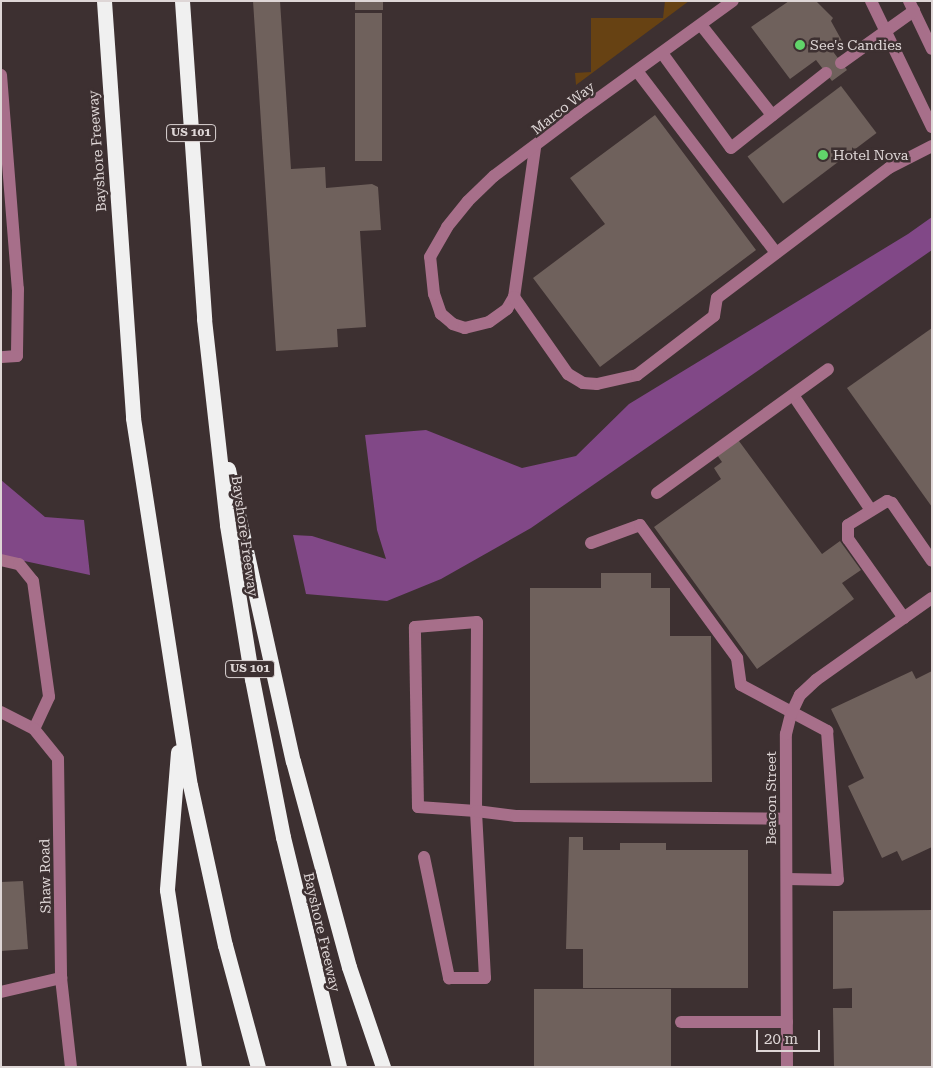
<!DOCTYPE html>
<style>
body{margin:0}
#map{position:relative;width:933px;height:1068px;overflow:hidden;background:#3d3031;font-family:"Roboto Serif",serif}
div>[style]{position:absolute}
.green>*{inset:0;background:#674213}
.water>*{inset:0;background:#814887}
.building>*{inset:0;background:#6f615c;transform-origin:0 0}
.minor>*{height:12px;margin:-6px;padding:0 6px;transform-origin:6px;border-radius:6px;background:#a76f8a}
.highway>*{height:15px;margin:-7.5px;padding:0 7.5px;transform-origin:7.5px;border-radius:7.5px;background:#f0f0f0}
.dots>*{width:14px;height:14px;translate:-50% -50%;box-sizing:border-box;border:2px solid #3d3031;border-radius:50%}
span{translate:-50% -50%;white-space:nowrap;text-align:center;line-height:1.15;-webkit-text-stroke:5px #3d3031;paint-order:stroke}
.shield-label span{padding:1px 4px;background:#3d3031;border:1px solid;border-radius:4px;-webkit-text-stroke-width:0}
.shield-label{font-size:12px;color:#ded6d6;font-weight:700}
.poi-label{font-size:14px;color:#ded6d6}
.left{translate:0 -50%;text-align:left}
.street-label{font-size:14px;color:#ded6d6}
.frame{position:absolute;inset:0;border:2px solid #ded6d6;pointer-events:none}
.scale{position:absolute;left:756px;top:1030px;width:64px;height:22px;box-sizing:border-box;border:2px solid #ded6d6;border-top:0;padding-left:6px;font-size:15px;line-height:18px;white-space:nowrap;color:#ded6d6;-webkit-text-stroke:4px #3d3031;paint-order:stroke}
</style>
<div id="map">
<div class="green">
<div style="clip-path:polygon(665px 1px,689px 1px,576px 85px,575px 73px,591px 72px,591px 18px,663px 18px)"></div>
</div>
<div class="water">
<div style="clip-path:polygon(932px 217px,932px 250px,531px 528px,441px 579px,387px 601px,306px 594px,293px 535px,312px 536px,386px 559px,377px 530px,365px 435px,426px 430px,522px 468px,576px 456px,629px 404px,908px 234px)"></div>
<div style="clip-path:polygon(1px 480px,45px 517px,84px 520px,90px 575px,1px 556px)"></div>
</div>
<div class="building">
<div style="clip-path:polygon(253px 1px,280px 1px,291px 169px,325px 167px,326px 188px,372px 184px,378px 187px,381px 230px,360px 231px,366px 327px,337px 329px,338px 347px,276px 351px)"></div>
<div style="left:355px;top:1px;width:28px;height:9px"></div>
<div style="clip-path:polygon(789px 1px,816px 1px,833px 18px,831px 21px,842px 41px,831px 49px,847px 70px,832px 81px,816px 60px,790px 79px,751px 27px)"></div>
<div style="left:355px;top:13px;width:27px;height:148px"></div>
<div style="left:841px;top:86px;width:59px;height:117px;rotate:53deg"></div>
<div style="clip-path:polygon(655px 115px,756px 250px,600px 367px,533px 278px,605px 224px,570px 178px)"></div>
<div style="clip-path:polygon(932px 328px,932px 507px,847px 388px)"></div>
<div style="clip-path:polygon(736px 437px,822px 554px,840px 541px,861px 570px,842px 583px,854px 599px,757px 669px,654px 527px,721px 479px,714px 468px,722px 462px,715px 452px)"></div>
<div style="clip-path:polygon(601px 573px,651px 573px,651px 588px,670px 588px,670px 636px,711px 636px,712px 782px,530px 783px,530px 588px,601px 588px)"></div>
<div style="clip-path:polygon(912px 671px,916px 679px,932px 671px,932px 847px,902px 861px,897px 851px,882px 858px,848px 786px,864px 778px,831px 709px)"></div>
<div style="clip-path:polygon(569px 837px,583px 837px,583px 850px,620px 850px,620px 843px,666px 843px,666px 850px,748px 850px,748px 988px,583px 988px,583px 949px,566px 949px)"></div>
<div style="clip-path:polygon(23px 881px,28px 949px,1px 951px,1px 882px)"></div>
<div style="clip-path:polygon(932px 910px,932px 1067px,834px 1067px,833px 1008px,852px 1008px,852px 988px,833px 989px,833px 911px)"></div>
<div style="left:534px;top:989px;width:137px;height:78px"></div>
</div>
<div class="minor">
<div style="left:871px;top:1px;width:140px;rotate:64.2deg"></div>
<div style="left:909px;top:1px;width:53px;rotate:64.4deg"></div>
<div style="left:701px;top:25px;width:115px;rotate:51.7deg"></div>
<div style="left:662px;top:53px;width:117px;rotate:54deg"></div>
<div style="left:731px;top:148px;width:121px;rotate:-38.3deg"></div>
<div style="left:841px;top:63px;width:90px;rotate:-35.5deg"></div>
<div style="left:637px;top:71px;width:229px;rotate:52.6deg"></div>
<div style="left:1px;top:75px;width:215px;rotate:85.5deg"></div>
<div style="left:18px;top:289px;width:67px;rotate:90.9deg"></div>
<div style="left:17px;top:356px;width:16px;rotate:176deg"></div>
<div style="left:535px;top:148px;width:150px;rotate:98deg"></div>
<div style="left:514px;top:297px;width:14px;rotate:120deg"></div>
<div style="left:507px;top:309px;width:22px;rotate:144deg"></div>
<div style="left:489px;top:322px;width:25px;rotate:166deg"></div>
<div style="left:465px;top:328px;width:13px;rotate:-162deg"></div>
<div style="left:453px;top:324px;width:16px;rotate:-140deg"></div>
<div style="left:441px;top:314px;width:21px;rotate:-109deg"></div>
<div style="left:434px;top:294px;width:37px;rotate:-96deg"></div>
<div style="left:430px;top:257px;width:34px;rotate:-60deg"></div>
<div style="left:447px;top:227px;width:33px;rotate:-51deg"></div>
<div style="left:468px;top:201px;width:36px;rotate:-44deg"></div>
<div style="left:494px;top:176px;width:105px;rotate:-36.9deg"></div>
<div style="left:578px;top:113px;width:191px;rotate:-35.9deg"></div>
<div style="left:514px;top:297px;width:94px;rotate:55deg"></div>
<div style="left:568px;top:374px;width:17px;rotate:31deg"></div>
<div style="left:583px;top:383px;width:14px;rotate:4deg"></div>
<div style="left:597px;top:384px;width:41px;rotate:-12.7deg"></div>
<div style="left:637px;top:375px;width:97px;rotate:-37.5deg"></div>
<div style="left:714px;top:316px;width:18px;rotate:-81deg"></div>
<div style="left:717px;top:298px;width:216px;rotate:-37.1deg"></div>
<div style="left:889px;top:168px;width:48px;rotate:-27.1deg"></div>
<div style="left:793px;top:395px;width:139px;rotate:55.9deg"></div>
<div style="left:657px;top:493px;width:211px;rotate:-35.9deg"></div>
<div style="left:591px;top:543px;width:52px;rotate:-20.2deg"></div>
<div style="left:640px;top:525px;width:165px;rotate:53.9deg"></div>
<div style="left:737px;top:658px;width:27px;rotate:82deg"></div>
<div style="left:741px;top:685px;width:98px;rotate:28.1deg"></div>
<div style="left:827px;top:731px;width:149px;rotate:85.8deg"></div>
<div style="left:838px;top:880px;width:51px;rotate:-178.9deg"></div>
<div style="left:1px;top:560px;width:18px;rotate:13deg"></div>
<div style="left:19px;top:564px;width:22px;rotate:51deg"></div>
<div style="left:33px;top:581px;width:117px;rotate:82.1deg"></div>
<div style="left:49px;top:697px;width:35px;rotate:115deg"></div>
<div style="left:904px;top:618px;width:97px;rotate:-125.3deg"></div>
<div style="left:848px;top:539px;width:14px;rotate:-90deg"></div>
<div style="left:848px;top:525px;width:46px;rotate:-31.6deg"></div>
<div style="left:887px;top:501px;width:5px;rotate:22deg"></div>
<div style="left:892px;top:503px;width:70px;rotate:55.4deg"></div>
<div style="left:1px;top:712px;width:37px;rotate:27deg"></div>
<div style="left:34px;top:729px;width:38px;rotate:51deg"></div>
<div style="left:58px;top:759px;width:219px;rotate:89.2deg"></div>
<div style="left:61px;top:978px;width:90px;rotate:83.6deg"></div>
<div style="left:424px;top:857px;width:124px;rotate:78.3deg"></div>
<div style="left:449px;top:978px;width:36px"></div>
<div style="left:485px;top:978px;width:167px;rotate:-93.1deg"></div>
<div style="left:476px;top:811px;width:58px;rotate:-176.1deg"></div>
<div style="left:418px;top:807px;width:180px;rotate:-91deg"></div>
<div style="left:415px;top:627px;width:62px;rotate:-4.6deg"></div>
<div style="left:477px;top:622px;width:189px;rotate:90.3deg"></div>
<div style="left:476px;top:811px;width:40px;rotate:7.1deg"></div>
<div style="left:516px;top:816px;width:270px;rotate:0.6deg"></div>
<div style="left:1px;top:992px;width:62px;rotate:-13.1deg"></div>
<div style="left:681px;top:1022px;width:106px"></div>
<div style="left:787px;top:1067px;width:333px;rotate:-90.2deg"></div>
<div style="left:786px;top:734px;width:21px;rotate:-76deg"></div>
<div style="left:791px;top:714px;width:21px;rotate:-65deg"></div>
<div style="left:800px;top:695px;width:22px;rotate:-43deg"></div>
<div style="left:816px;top:680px;width:142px;rotate:-35.3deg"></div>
</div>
<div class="highway">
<div style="left:104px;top:1px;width:418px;rotate:86deg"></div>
<div style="left:133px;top:418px;width:371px;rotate:81.2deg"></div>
<div style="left:190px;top:785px;width:164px;rotate:77.7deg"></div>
<div style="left:225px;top:945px;width:126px;rotate:74.9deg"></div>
<div style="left:182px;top:1px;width:319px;rotate:86deg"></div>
<div style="left:204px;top:319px;width:207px;rotate:83.6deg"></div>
<div style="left:227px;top:525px;width:156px;rotate:80.8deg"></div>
<div style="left:252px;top:679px;width:161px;rotate:78.9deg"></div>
<div style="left:283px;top:837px;width:237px;rotate:76.3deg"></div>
<div style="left:228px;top:469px;width:299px;rotate:77.5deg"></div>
<div style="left:293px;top:761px;width:213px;rotate:74.8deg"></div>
<div style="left:349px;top:967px;width:106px;rotate:71.2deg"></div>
<div style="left:178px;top:752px;width:138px;rotate:94.6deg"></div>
<div style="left:167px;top:890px;width:179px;rotate:81.3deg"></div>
</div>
<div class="dots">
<div style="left:800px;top:45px;background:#61d46a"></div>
<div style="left:823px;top:155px;background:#61d46a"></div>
</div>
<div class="shield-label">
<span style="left:191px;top:133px">US 101</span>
<span style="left:250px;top:669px">US 101</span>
</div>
<div class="poi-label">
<span class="left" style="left:810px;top:45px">See's Candies</span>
<span class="left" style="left:833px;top:155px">Hotel Nova</span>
</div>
<div class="street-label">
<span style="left:563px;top:108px;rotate:-38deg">Marco Way</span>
<span style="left:97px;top:151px;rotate:-94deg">Bayshore Freeway</span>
<span style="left:245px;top:536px;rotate:82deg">Bayshore Freeway</span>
<span style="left:771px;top:798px;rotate:-90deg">Beacon Street</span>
<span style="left:45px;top:876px;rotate:-91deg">Shaw Road</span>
<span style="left:322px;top:932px;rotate:77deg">Bayshore Freeway</span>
</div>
<div class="frame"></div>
<div class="scale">20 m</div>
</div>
